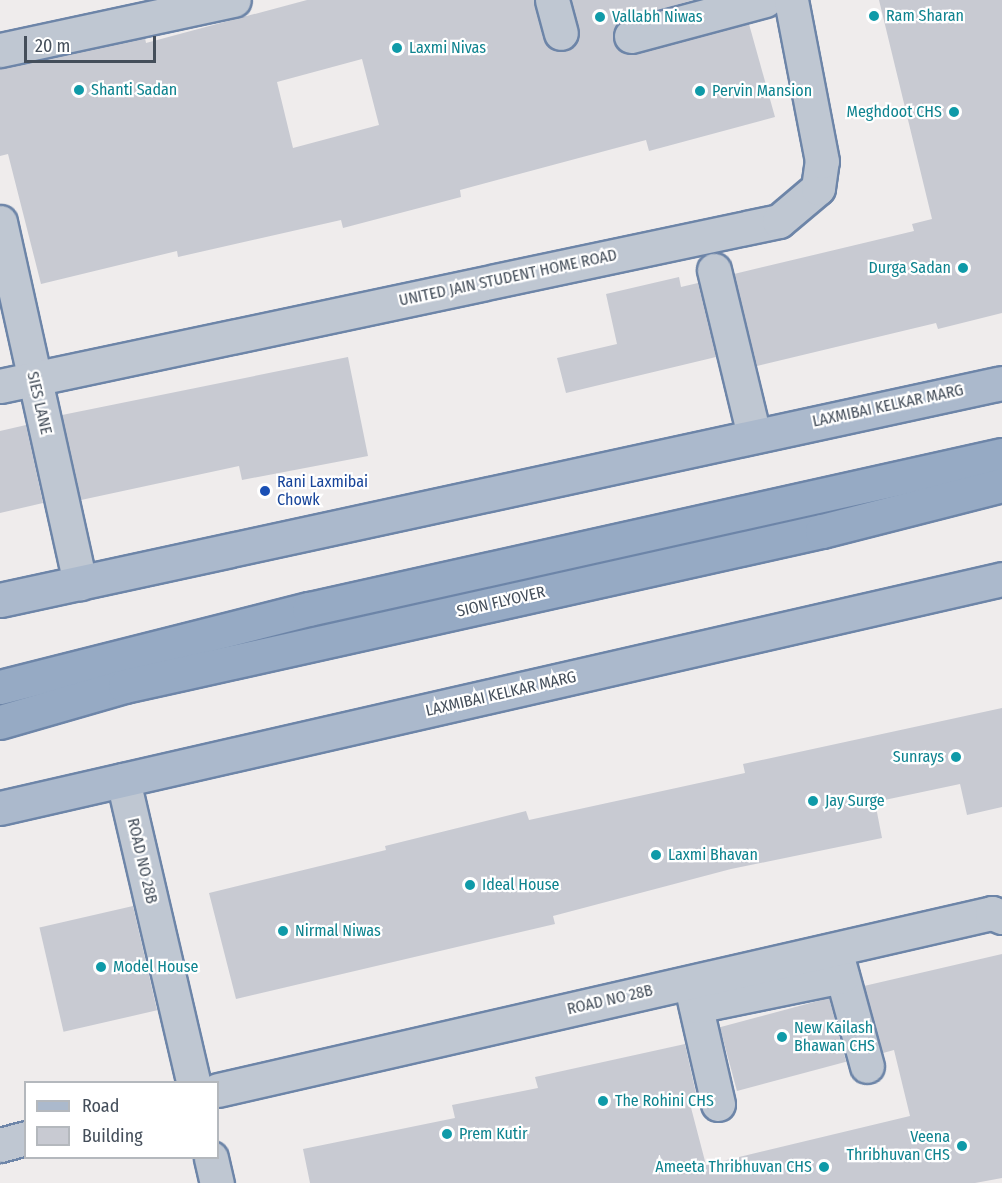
<!DOCTYPE html>
<style>
body{margin:0}
#map{position:relative;width:1002px;height:1183px;overflow:hidden;background:#efecec;font-family:"Fira Sans Condensed",sans-serif}
div>[style]{position:absolute}
.building>*{inset:0;background:#c8cad2;transform-origin:0 0}
.roads{filter:drop-shadow(2px 0 #6d85a8) drop-shadow(-2px 0 #6d85a8) drop-shadow(0 2px #6d85a8) drop-shadow(0 -2px #6d85a8)}
.minor>*{height:33px;margin:-16.5px;padding:0 16.5px;transform-origin:16.5px;border-radius:16.5px;background:#bfc7d2}
.primary>*{height:33px;margin:-16.5px;padding:0 16.5px;transform-origin:16.5px;border-radius:16.5px;background:#abb9cc}
.trunk>*{height:33px;margin:-16.5px;padding:0 16.5px;transform-origin:16.5px;border-radius:16.5px;background:#96aac4}
.dots>*{width:16px;height:16px;translate:-50% -50%;box-sizing:border-box;border:3px solid #fff;border-radius:50%}
span{translate:-50% -50%;white-space:nowrap;text-align:center;line-height:1.15;-webkit-text-stroke:4.5px #fff;paint-order:stroke}
.culture-label{font-size:16px;color:#0d838f}
.left{translate:0 -50%;text-align:left}
.right{translate:-100% -50%;text-align:right}
.street-label{font-size:16px;color:#444e5a}
.transit-label{font-size:16px;color:#164399}
.legend{position:absolute;left:24px;top:1081px;width:195px;height:78px;box-sizing:border-box;background:#fff;border:2px solid #b4b8bd;margin:0;padding:8px 10px;list-style:none;font-size:18px;color:#444e5a}
.legend li{display:flex;align-items:center;gap:12px;height:30px}
.legend b{width:30px;border:2px solid #b4b8bd}
.scale{position:absolute;left:24px;top:36px;width:132px;height:27px;box-sizing:border-box;border:3px solid #444e5a;border-top:0;padding-left:8px;font-size:18px;line-height:21px;white-space:nowrap;color:#444e5a;-webkit-text-stroke:4px #fff;paint-order:stroke}
</style>
<div id="map">
<div class="building">
<div style="clip-path:polygon(evenodd,307px 0,534px 0,543px 38px,557px 51px,574px 47px,579px 38px,571px 0,693px 0,618px 22px,613px 32px,617px 49px,636px 54px,749px 24px,775px 117px,649px 151px,646px 140px,460px 190px,461px 197px,343px 228px,341px 220px,178px 257px,177px 251px,41px 284px,8px 154px,0 156px,0 68px,145px 38px,146px 43px,307px 0,362px 59px,379px 125px,293px 148px,277px 82px,362px 59px)"></div>
<div style="clip-path:polygon(879px 0,1002px 0,1002px 313px,938px 329px,936px 323px,757px 366px,734px 274px,914px 231px,912px 224px,932px 219px)"></div>
<div style="clip-path:polygon(679px 277px,681px 287px,698px 283px,716px 357px,566px 393px,557px 358px,617px 344px,606px 294px)"></div>
<div style="clip-path:polygon(348px 357px,368px 456px,242px 480px,239px 466px,81px 500px,62px 415px)"></div>
<div style="clip-path:polygon(26px 425px,43px 503px,0 513px,0 431px)"></div>
<div style="clip-path:polygon(1002px 708px,1002px 807px,967px 815px,960px 784px,875px 802px,882px 838px,731px 869px,553px 916px,555px 924px,236px 999px,209px 893px,386px 850px,385px 846px,526px 811px,529px 820px,745px 773px,743px 764px)"></div>
<div style="left:133px;top:906px;width:107px;height:96px;rotate:77deg"></div>
<div style="clip-path:polygon(1002px 954px,1002px 1178px,975px 1183px,310px 1183px,303px 1149px,455px 1118px,452px 1105px,538px 1088px,535px 1077px,685px 1044px,697px 1098px,689px 1100px,706px 1165px,910px 1116px,894px 1050px,883px 1053px,864px 986px)"></div>
<div style="left:829px;top:998px;width:66px;height:113px;rotate:75deg"></div>
</div>
<div class="roads">
<div class="minor">
<div style="left:552px;top:0;width:34px;rotate:75deg"></div>
<div style="left:631px;top:36px;width:139px;rotate:-15deg"></div>
<div style="left:0;top:50px;width:239px;rotate:-12.1deg"></div>
<div style="left:0;top:222px;width:370px;rotate:77.5deg"></div>
<div style="left:714px;top:270px;width:170px;rotate:76.4deg"></div>
<div style="left:0;top:386px;width:796px;rotate:-11.96deg"></div>
<div style="left:779px;top:221px;width:51px;rotate:-40.2deg"></div>
<div style="left:818px;top:188px;width:27px;rotate:-82deg"></div>
<div style="left:822px;top:161px;width:164px;rotate:-100.9deg"></div>
<div style="left:123px;top:780px;width:310px;rotate:76.9deg"></div>
<div style="left:836px;top:953px;width:117px;rotate:74.7deg"></div>
<div style="left:691px;top:986px;width:121px;rotate:77.1deg"></div>
<div style="left:696px;top:1006px;width:149px;rotate:-11.6deg"></div>
<div style="left:218px;top:1090px;width:794px;rotate:-12.88deg"></div>
<div style="left:992px;top:913px;width:11px;rotate:22deg"></div>
<div style="left:0;top:1145px;width:27px;rotate:-15deg"></div>
<div style="left:211px;top:1158px;width:26px;rotate:77deg"></div>
</div>
<div class="primary">
<div style="left:0;top:600px;width:1025px;rotate:-12.22deg"></div>
<div style="left:0;top:808px;width:1028px;rotate:-12.87deg"></div>
</div>
<div class="trunk">
<div style="left:0;top:687px;width:319px;rotate:-14.2deg"></div>
<div style="left:309px;top:609px;width:710px;rotate:-12.53deg"></div>
<div style="left:0;top:722px;width:130px;rotate:-16.1deg"></div>
<div style="left:125px;top:686px;width:714px;rotate:-12.54deg"></div>
<div style="left:822px;top:531px;width:186px;rotate:-14.3deg"></div>
</div>
</div>
<div class="dots">
<div style="left:874px;top:16px;background:#0f9aa8"></div>
<div style="left:600px;top:17px;background:#0f9aa8"></div>
<div style="left:397px;top:48px;background:#0f9aa8"></div>
<div style="left:79px;top:90px;background:#0f9aa8"></div>
<div style="left:700px;top:91px;background:#0f9aa8"></div>
<div style="left:954px;top:112px;background:#0f9aa8"></div>
<div style="left:963px;top:268px;background:#0f9aa8"></div>
<div style="left:265px;top:491px;background:#1a4fb4"></div>
<div style="left:956px;top:757px;background:#0f9aa8"></div>
<div style="left:813px;top:801px;background:#0f9aa8"></div>
<div style="left:656px;top:855px;background:#0f9aa8"></div>
<div style="left:470px;top:885px;background:#0f9aa8"></div>
<div style="left:283px;top:931px;background:#0f9aa8"></div>
<div style="left:101px;top:967px;background:#0f9aa8"></div>
<div style="left:782px;top:1037px;background:#0f9aa8"></div>
<div style="left:603px;top:1101px;background:#0f9aa8"></div>
<div style="left:447px;top:1134px;background:#0f9aa8"></div>
<div style="left:962px;top:1146px;background:#0f9aa8"></div>
<div style="left:824px;top:1167px;background:#0f9aa8"></div>
</div>
<div class="culture-label">
<span class="left" style="left:886px;top:16px">Ram Sharan</span>
<span class="left" style="left:612px;top:17px">Vallabh Niwas</span>
<span class="left" style="left:409px;top:48px">Laxmi Nivas</span>
<span class="left" style="left:91px;top:90px">Shanti Sadan</span>
<span class="left" style="left:712px;top:91px">Pervin Mansion</span>
<span class="right" style="left:942px;top:112px">Meghdoot CHS</span>
<span class="right" style="left:951px;top:268px">Durga Sadan</span>
<span class="right" style="left:944px;top:757px">Sunrays</span>
<span class="left" style="left:825px;top:801px">Jay Surge</span>
<span class="left" style="left:668px;top:855px">Laxmi Bhavan</span>
<span class="left" style="left:482px;top:885px">Ideal House</span>
<span class="left" style="left:295px;top:931px">Nirmal Niwas</span>
<span class="left" style="left:113px;top:967px">Model House</span>
<span class="left" style="left:794px;top:1037px">New Kailash<br>Bhawan CHS</span>
<span class="left" style="left:615px;top:1101px">The Rohini CHS</span>
<span class="left" style="left:459px;top:1134px">Prem Kutir</span>
<span class="right" style="left:950px;top:1146px">Veena<br>Thribhuvan CHS</span>
<span class="right" style="left:812px;top:1167px">Ameeta Thribhuvan CHS</span>
</div>
<div class="street-label">
<span style="left:508px;top:278px;rotate:-12deg">UNITED JAIN STUDENT HOME ROAD</span>
<span style="left:39px;top:403px;rotate:77deg">SIES LANE</span>
<span style="left:888px;top:406px;rotate:-12deg">LAXMIBAI KELKAR MARG</span>
<span style="left:501px;top:602px;rotate:-13deg">SION FLYOVER</span>
<span style="left:501px;top:694px;rotate:-13deg">LAXMIBAI KELKAR MARG</span>
<span style="left:142px;top:861px;rotate:77deg">ROAD NO 28B</span>
<span style="left:610px;top:1000px;rotate:-13deg">ROAD NO 28B</span>
</div>
<div class="transit-label">
<span class="left" style="left:277px;top:491px">Rani Laxmibai<br>Chowk</span>
</div>
<ul class="legend">
<li><b style="height:8px;background:#abb9cc"></b>Road</li>
<li><b style="height:16px;background:#c8cad2"></b>Building</li>
</ul>
<div class="scale">20 m</div>
</div>
